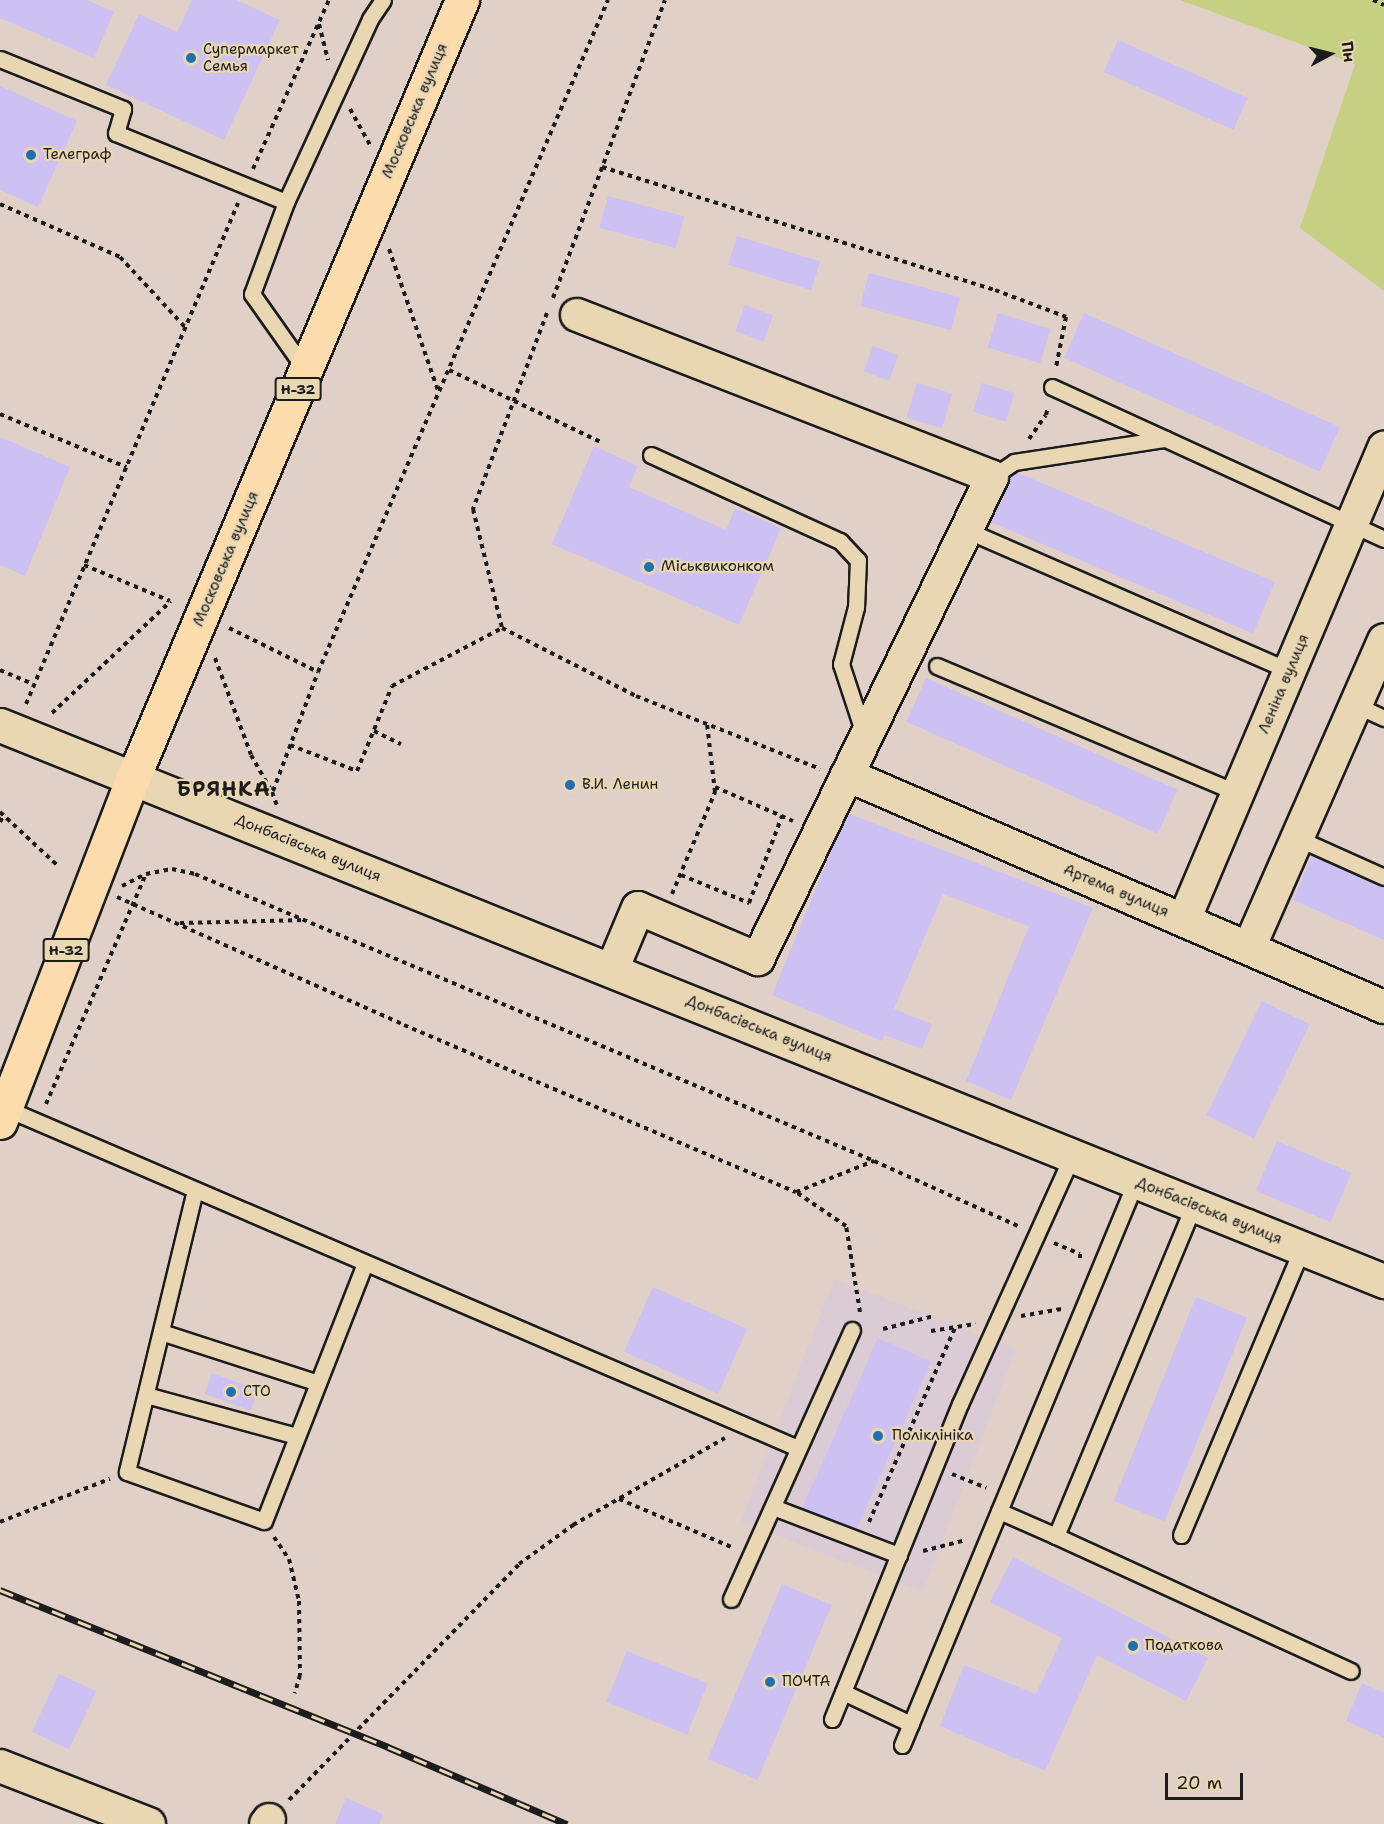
<!DOCTYPE html>
<meta charset="utf-8">
<style>
body{margin:0}
#map{position:relative;width:1384px;height:1824px;overflow:hidden;background:#e1d0c7;font-family:"Shantell Sans",sans-serif}
div>[style]{position:absolute}
.built>*{inset:0;background:#dbcbd4;transform-origin:0 0}
.green>*{inset:0;background:#c5d083}
.building>*{inset:0;background:#cdc0f2;transform-origin:0 0}
.path>*{height:4px;margin-top:-2px;transform-origin:0;background:repeating-linear-gradient(90deg,#1c1c1c 0 4.5px,transparent 0 9px)}
.roads{filter:drop-shadow(2px 0 #1c1c1c) drop-shadow(-2px 0 #1c1c1c) drop-shadow(0 2px #1c1c1c) drop-shadow(0 -2px #1c1c1c)}
.service>*{height:15px;margin:-7.5px;padding:0 7.5px;transform-origin:7.5px;border-radius:7.5px;background:#e9d7b4}
.minor>*{height:32px;margin:-16px;padding:0 16px;transform-origin:16px;border-radius:16px;background:#e9d7b4}
.tertiary>*{height:33px;margin:-16.5px;padding:0 16.5px;transform-origin:16.5px;border-radius:16.5px;background:#e9d7b4}
.primary>*{height:33px;margin:-16.5px;padding:0 16.5px;transform-origin:16.5px;border-radius:16.5px;background:#fcdcac}
.rail>*{height:7px;margin-top:-3.5px;transform-origin:0;background:repeating-linear-gradient(90deg,#e9d7b4 0 14px,#1c1c1c 0 28px);box-sizing:border-box;border-block:2px solid #1c1c1c}
.dots>*{width:16px;height:16px;translate:-50% -50%;box-sizing:border-box;border:3px solid #e9d7b4;border-radius:50%}
span{translate:-50% -50%;white-space:nowrap;text-align:center;line-height:1.15;-webkit-text-stroke:4.5px #e9d7b4;paint-order:stroke}
.shield-label span{padding:2px 4px;background:#e9d7b4;border:2px solid;border-radius:4px;-webkit-text-stroke-width:0}
.shield-label{font-size:14px;color:#1c1c1c;font-weight:700}
.poi-label{font-size:15px;color:#1c1c1c}
.left{translate:0 -50%;text-align:left}
.street-label{font-size:15px;color:#1c1c1c}
.district-label{font-size:21px;color:#1c1c1c;font-weight:700;letter-spacing:1.5px}
.north{position:absolute;left:1300px;top:24px;width:60px;height:60px;-webkit-text-stroke:4px #e9d7b4;paint-order:stroke;rotate:83deg;font-size:16px;font-weight:700;line-height:24px;text-align:center;color:#1c1c1c}
.north::after{content:'';display:block;margin:auto;width:21px;height:27px;background:#1c1c1c;clip-path:polygon(50% 0,100% 100%,50% 72%,0 100%)}
.scale{position:absolute;left:1165px;top:1773px;width:78px;height:27px;box-sizing:border-box;border:3px solid #1c1c1c;border-top:0;padding-left:8px;font-size:18px;line-height:21px;white-space:nowrap;color:#1c1c1c;-webkit-text-stroke:4px #e9d7b4;paint-order:stroke}
</style>
<div id="map">
<div class="built">
<div style="left:834px;top:1279px;width:195px;height:260px;rotate:21deg"></div>
</div>
<div class="green">
<div style="clip-path:polygon(1180px 0,1384px 0,1384px 291px,1300px 228px,1355px 64px)"></div>
</div>
<div class="building">
<div style="clip-path:polygon(0 0,87px 0,114px 12px,94px 58px,0 18px)"></div>
<div style="clip-path:polygon(192px 0,236px 0,280px 20px,224px 140px,106px 85px,139px 14px,177px 32px)"></div>
<div style="left:1118px;top:40px;width:142px;height:35px;rotate:24deg"></div>
<div style="clip-path:polygon(0 86px,77px 121px,38px 207px,0 190px)"></div>
<div style="left:608px;top:196px;width:79px;height:33px;rotate:15deg"></div>
<div style="left:737px;top:236px;width:87px;height:30px;rotate:17deg"></div>
<div style="left:869px;top:273px;width:94px;height:34px;rotate:15deg"></div>
<div style="left:745px;top:305px;width:30px;height:28px;rotate:20deg"></div>
<div style="left:998px;top:313px;width:55px;height:36px;rotate:17deg"></div>
<div style="left:1084px;top:313px;width:280px;height:49px;rotate:24deg"></div>
<div style="left:873px;top:346px;width:27px;height:27px;rotate:20deg"></div>
<div style="left:917px;top:383px;width:37px;height:36px;rotate:17deg"></div>
<div style="left:982px;top:383px;width:34px;height:30px;rotate:17deg"></div>
<div style="clip-path:polygon(0 437px,70px 467px,25px 576px,0 565px)"></div>
<div style="clip-path:polygon(594px 446px,638px 466px,629px 487px,726px 530px,735px 508px,781px 528px,739px 625px,552px 544px)"></div>
<div style="left:1009px;top:469px;width:289px;height:56px;rotate:23deg"></div>
<div style="left:926px;top:678px;width:275px;height:48px;rotate:24deg"></div>
<div style="clip-path:polygon(847px 813px,1093px 908px,1011px 1100px,966px 1081px,1029px 926px,943px 894px,894px 1009px,932px 1024px,922px 1049px,885px 1035px,882px 1041px,772px 995px)"></div>
<div style="clip-path:polygon(1313px 853px,1384px 884px,1384px 940px,1293px 900px)"></div>
<div style="left:1262px;top:1001px;width:53px;height:127px;rotate:26deg"></div>
<div style="left:1277px;top:1141px;width:81px;height:54px;rotate:23deg"></div>
<div style="left:653px;top:1287px;width:103px;height:71px;rotate:24deg"></div>
<div style="left:1196px;top:1297px;width:55px;height:220px;rotate:22deg"></div>
<div style="left:878px;top:1338px;width:58px;height:188px;rotate:24deg"></div>
<div style="left:212px;top:1373px;width:49px;height:22px;rotate:20deg"></div>
<div style="clip-path:polygon(1013px 1557px,1208px 1658px,1186px 1701px,1097px 1655px,1045px 1771px,940px 1726px,964px 1665px,1036px 1694px,1062px 1638px,990px 1602px)"></div>
<div style="left:782px;top:1584px;width:54px;height:190px;rotate:23deg"></div>
<div style="left:627px;top:1651px;width:87px;height:55px;rotate:22deg"></div>
<div style="left:59px;top:1674px;width:41px;height:64px;rotate:25deg"></div>
<div style="clip-path:polygon(1362px 1683px,1384px 1693px,1384px 1738px,1346px 1721px)"></div>
<div style="clip-path:polygon(346px 1798px,383px 1814px,379px 1824px,335px 1824px)"></div>
</div>
<div class="path">
<div style="left:1373px;top:0;width:12px;rotate:24deg"></div>
<div style="left:319px;top:24px;width:37px;rotate:76deg"></div>
<div style="left:350px;top:109px;width:41px;rotate:60.9deg"></div>
<div style="left:602px;top:167px;width:412px;rotate:17.4deg"></div>
<div style="left:995px;top:290px;width:76px;rotate:20.8deg"></div>
<div style="left:1066px;top:317px;width:51px;rotate:101.3deg"></div>
<div style="left:253px;top:169px;width:185px;rotate:-65.8deg"></div>
<div style="left:0;top:204px;width:131px;rotate:23.8deg"></div>
<div style="left:120px;top:257px;width:96px;rotate:47.1deg"></div>
<div style="left:389px;top:249px;width:152px;rotate:70.9deg"></div>
<div style="left:553px;top:298px;width:318px;rotate:-69.4deg"></div>
<div style="left:547px;top:313px;width:210px;rotate:110.7deg"></div>
<div style="left:473px;top:509px;width:122px;rotate:76.3deg"></div>
<div style="left:502px;top:628px;width:150px;rotate:26.9deg"></div>
<div style="left:636px;top:696px;width:198px;rotate:21.6deg"></div>
<div style="left:449px;top:370px;width:170px;rotate:25.4deg"></div>
<div style="left:0;top:414px;width:137px;rotate:22.8deg"></div>
<div style="left:1029px;top:439px;width:29px;rotate:-55deg"></div>
<div style="left:1046px;top:415px;width:8px;rotate:-76deg"></div>
<div style="left:84px;top:565px;width:93px;rotate:22.7deg"></div>
<div style="left:229px;top:628px;width:99px;rotate:26.3deg"></div>
<div style="left:215px;top:658px;width:103px;rotate:69.6deg"></div>
<div style="left:251px;top:755px;width:43px;rotate:60.4deg"></div>
<div style="left:272px;top:792px;width:15px;rotate:70deg"></div>
<div style="left:0;top:670px;width:36px;rotate:23deg"></div>
<div style="left:26px;top:704px;width:544px;rotate:-67.06deg"></div>
<div style="left:52px;top:713px;width:163px;rotate:-43.3deg"></div>
<div style="left:374px;top:731px;width:30px;rotate:26deg"></div>
<div style="left:290px;top:745px;width:72px;rotate:21.2deg"></div>
<div style="left:357px;top:771px;width:92px;rotate:-67.6deg"></div>
<div style="left:392px;top:686px;width:124px;rotate:-27.8deg"></div>
<div style="left:715px;top:787px;width:85px;rotate:23.6deg"></div>
<div style="left:273px;top:791px;width:127px;rotate:-69.3deg"></div>
<div style="left:318px;top:672px;width:732px;rotate:-66.66deg"></div>
<div style="left:0;top:812px;width:78px;rotate:42.9deg"></div>
<div style="left:0;top:822px;width:9px;rotate:-63deg"></div>
<div style="left:681px;top:875px;width:74px;rotate:22.4deg"></div>
<div style="left:749px;top:903px;width:93px;rotate:-69.2deg"></div>
<div style="left:122px;top:886px;width:27px;rotate:-27deg"></div>
<div style="left:146px;top:874px;width:26px;rotate:-11deg"></div>
<div style="left:172px;top:869px;width:24px;rotate:12deg"></div>
<div style="left:195px;top:874px;width:737px;rotate:22.91deg"></div>
<div style="left:874px;top:1161px;width:160px;rotate:24.3deg"></div>
<div style="left:672px;top:894px;width:111px;rotate:-67.1deg"></div>
<div style="left:715px;top:792px;width:68px;rotate:-96.7deg"></div>
<div style="left:117px;top:897px;width:314px;rotate:24deg"></div>
<div style="left:404px;top:1025px;width:426px;rotate:23.1deg"></div>
<div style="left:180px;top:923px;width:125px;rotate:-1.4deg"></div>
<div style="left:46px;top:1104px;width:251px;rotate:-66.5deg"></div>
<div style="left:1054px;top:1243px;width:28px;rotate:23deg"></div>
<div style="left:1080px;top:1254px;width:6px;rotate:90deg"></div>
<div style="left:860px;top:1312px;width:87px;rotate:-99.2deg"></div>
<div style="left:846px;top:1226px;width:60px;rotate:-145.8deg"></div>
<div style="left:796px;top:1192px;width:84px;rotate:-21.7deg"></div>
<div style="left:1021px;top:1316px;width:41px;rotate:-9.9deg"></div>
<div style="left:883px;top:1329px;width:53px;rotate:-14.3deg"></div>
<div style="left:931px;top:1331px;width:45px;rotate:-9deg"></div>
<div style="left:952px;top:1474px;width:37px;rotate:22deg"></div>
<div style="left:619px;top:1499px;width:125px;rotate:23.1deg"></div>
<div style="left:0;top:1522px;width:118px;rotate:-21.4deg"></div>
<div style="left:869px;top:1522px;width:212px;rotate:-66.1deg"></div>
<div style="left:274px;top:1537px;width:27px;rotate:56deg"></div>
<div style="left:289px;top:1559px;width:43px;rotate:76.6deg"></div>
<div style="left:299px;top:1601px;width:74px;rotate:89.2deg"></div>
<div style="left:300px;top:1675px;width:19px;rotate:106deg"></div>
<div style="left:923px;top:1551px;width:44px;rotate:-14.3deg"></div>
<div style="left:289px;top:1800px;width:330px;rotate:-45.7deg"></div>
<div style="left:519px;top:1564px;width:67px;rotate:-35.8deg"></div>
<div style="left:573px;top:1525px;width:175px;rotate:-29.8deg"></div>
</div>
<div class="roads">
<div class="service">
<div style="left:0;top:59px;width:133px;rotate:22.1deg"></div>
<div style="left:123px;top:109px;width:25px;rotate:106deg"></div>
<div style="left:116px;top:133px;width:183px;rotate:22.1deg"></div>
<div style="left:305px;top:369px;width:92px;rotate:-125.2deg"></div>
<div style="left:252px;top:294px;width:98px;rotate:-69.7deg"></div>
<div style="left:286px;top:202px;width:201px;rotate:-65.3deg"></div>
<div style="left:370px;top:19px;width:23px;rotate:-56deg"></div>
<div style="left:1052px;top:387px;width:365px;rotate:24.6deg"></div>
<div style="left:651px;top:455px;width:208px;rotate:24.5deg"></div>
<div style="left:840px;top:541px;width:26px;rotate:47deg"></div>
<div style="left:858px;top:560px;width:47px;rotate:92.4deg"></div>
<div style="left:856px;top:607px;width:59px;rotate:104.7deg"></div>
<div style="left:841px;top:664px;width:74px;rotate:71.8deg"></div>
<div style="left:992px;top:477px;width:27px;rotate:-34deg"></div>
<div style="left:1014px;top:462px;width:153px;rotate:-8.7deg"></div>
<div style="left:966px;top:530px;width:353px;rotate:23.5deg"></div>
<div style="left:937px;top:666px;width:327px;rotate:22.9deg"></div>
<div style="left:1356px;top:705px;width:31px;rotate:25deg"></div>
<div style="left:1297px;top:838px;width:95px;rotate:24.1deg"></div>
<div style="left:3px;top:1107px;width:865px;rotate:23.22deg"></div>
<div style="left:195px;top:1190px;width:290px;rotate:103.6deg"></div>
<div style="left:127px;top:1472px;width:145px;rotate:19.7deg"></div>
<div style="left:264px;top:1521px;width:277px;rotate:-68.6deg"></div>
<div style="left:161px;top:1332px;width:165px;rotate:18deg"></div>
<div style="left:146px;top:1395px;width:156px;rotate:15.2deg"></div>
<div style="left:773px;top:1507px;width:135px;rotate:20.9deg"></div>
<div style="left:999px;top:1511px;width:62px;rotate:23.7deg"></div>
<div style="left:1056px;top:1536px;width:359px;rotate:-67.4deg"></div>
<div style="left:1181px;top:1535px;width:311px;rotate:-67.1deg"></div>
<div style="left:1056px;top:1536px;width:324px;rotate:24.6deg"></div>
<div style="left:731px;top:1599px;width:295px;rotate:-65.8deg"></div>
<div style="left:843px;top:1692px;width:75px;rotate:25.2deg"></div>
<div style="left:832px;top:1719px;width:340px;rotate:-67.9deg"></div>
<div style="left:960px;top:1404px;width:272px;rotate:-65.7deg"></div>
<div style="left:902px;top:1745px;width:611px;rotate:-67.47deg"></div>
</div>
<div class="minor">
<div style="left:577px;top:315px;width:445px;rotate:21.3deg"></div>
<div style="left:992px;top:477px;width:536px;rotate:115.9deg"></div>
<div style="left:758px;top:959px;width:130px;rotate:-157deg"></div>
<div style="left:638px;top:908px;width:67px;rotate:112.8deg"></div>
<div style="left:847px;top:775px;width:585px;rotate:23.37deg"></div>
<div style="left:1184px;top:920px;width:513px;rotate:-67.04deg"></div>
<div style="left:1249px;top:948px;width:336px;rotate:-66.3deg"></div>
<div style="left:0;top:1766px;width:160px;rotate:21.3deg"></div>
<div style="left:266px;top:1824px;width:5px;rotate:-53deg"></div>
</div>
<div class="tertiary">
<div style="left:0;top:725px;width:1492px;rotate:21.89deg"></div>
</div>
<div class="primary">
<div style="left:0;top:1122px;width:369px;rotate:-68.9deg"></div>
<div style="left:133px;top:778px;width:845px;rotate:-67.08deg"></div>
</div>
</div>
<div class="rail">
<div style="left:0;top:1590px;width:419px;rotate:22deg"></div>
<div style="left:388px;top:1747px;width:195px;rotate:23.3deg"></div>
</div>
<div class="dots">
<div style="left:191px;top:58px;background:#1f6fb2"></div>
<div style="left:31px;top:155px;background:#1f6fb2"></div>
<div style="left:649px;top:567px;background:#1f6fb2"></div>
<div style="left:570px;top:785px;background:#1f6fb2"></div>
<div style="left:231px;top:1392px;background:#1f6fb2"></div>
<div style="left:878px;top:1436px;background:#1f6fb2"></div>
<div style="left:1133px;top:1646px;background:#1f6fb2"></div>
<div style="left:770px;top:1682px;background:#1f6fb2"></div>
</div>
<div class="shield-label">
<span style="left:298px;top:389px">Н-32</span>
<span style="left:66px;top:950px">Н-32</span>
</div>
<div class="poi-label">
<span class="left" style="left:203px;top:58px">Супермаркет<br>Семья</span>
<span class="left" style="left:43px;top:155px">Телеграф</span>
<span class="left" style="left:661px;top:567px">Міськвиконком</span>
<span class="left" style="left:582px;top:785px">В.И. Ленин</span>
<span class="left" style="left:243px;top:1392px">СТО</span>
<span class="left" style="left:892px;top:1436px">Поліклініка</span>
<span class="left" style="left:1145px;top:1646px">Податкова</span>
<span class="left" style="left:782px;top:1682px">ПОЧТА</span>
</div>
<div class="street-label">
<span style="left:415px;top:111px;rotate:-67deg">Московська вулиця</span>
<span style="left:226px;top:559px;rotate:-67deg">Московська вулиця</span>
<span style="left:1284px;top:684px;rotate:-67deg">Леніна вулиця</span>
<span style="left:308px;top:848px;rotate:22deg">Донбасівська вулиця</span>
<span style="left:1116px;top:891px;rotate:23deg">Артема вулиця</span>
<span style="left:759px;top:1029px;rotate:22deg">Донбасівська вулиця</span>
<span style="left:1209px;top:1211px;rotate:22deg">Донбасівська вулиця</span>
</div>
<div class="district-label">
<span style="left:224px;top:789px">БРЯНКА</span>
</div>
<div class="north">Пн</div>
<div class="scale">20 m</div>
</div>
